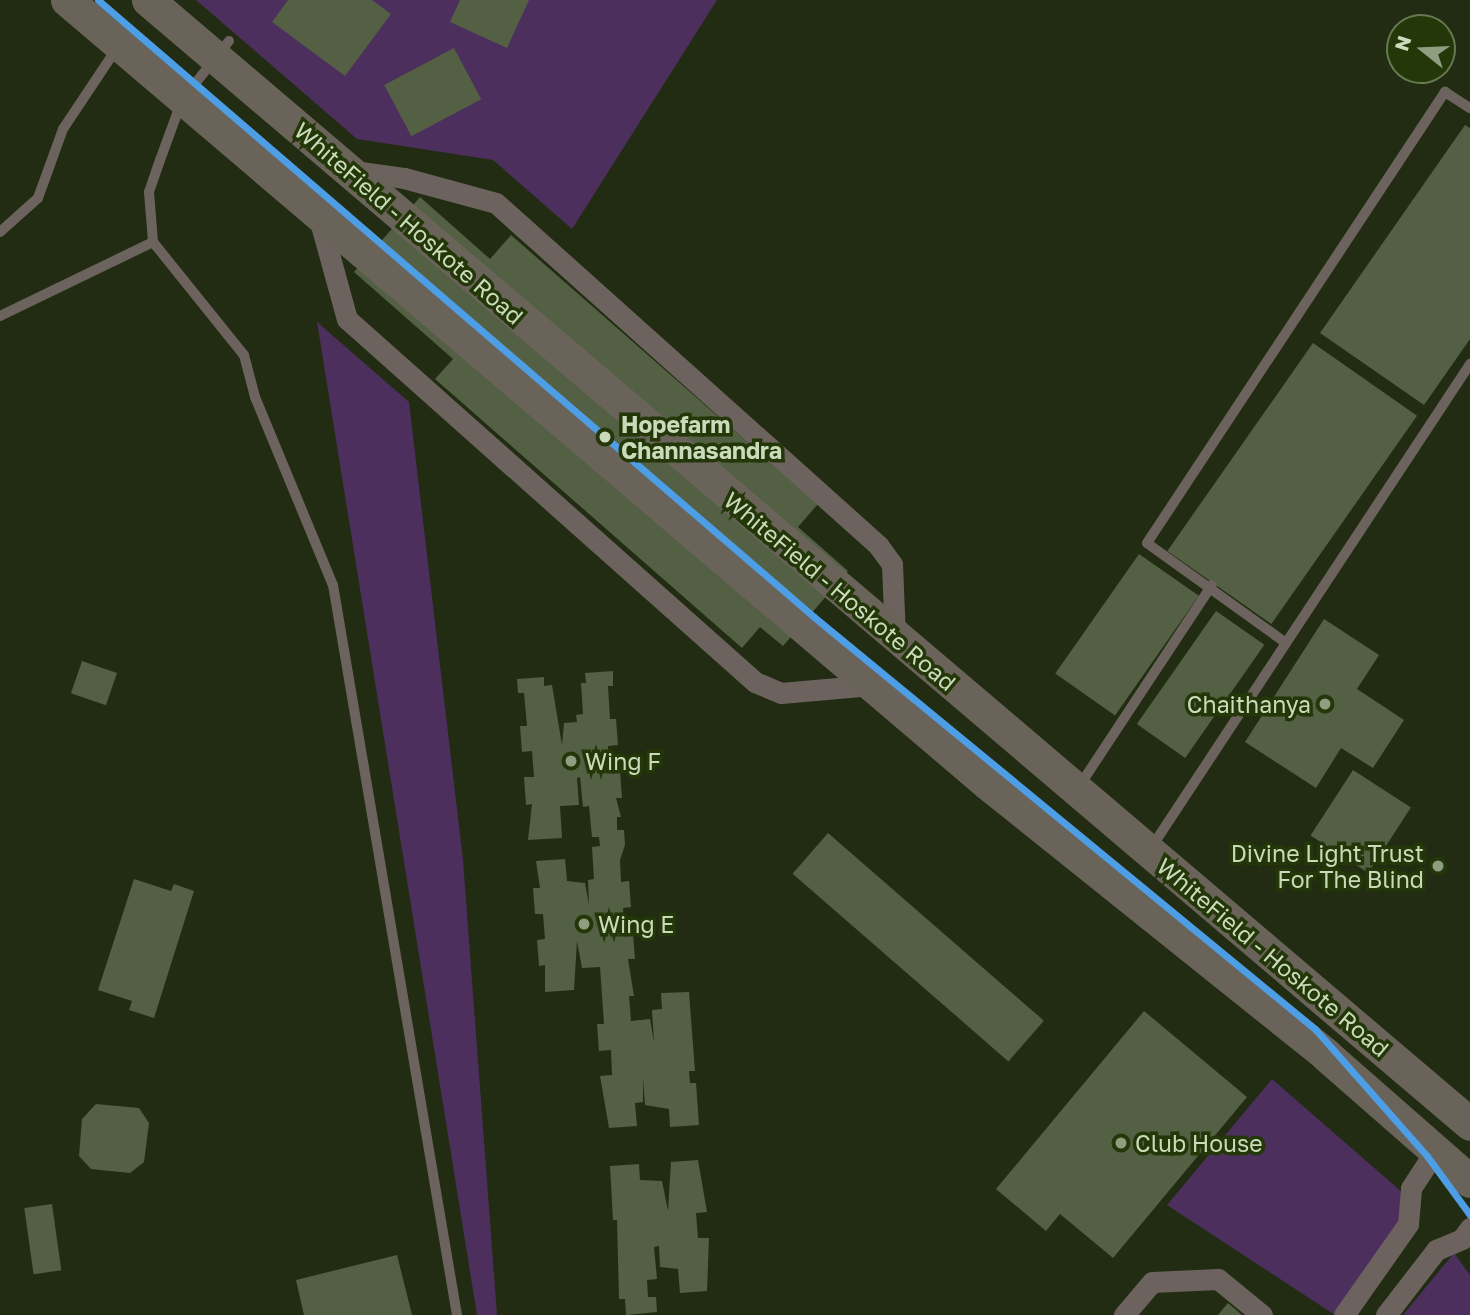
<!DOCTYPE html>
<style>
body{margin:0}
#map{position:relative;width:1470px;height:1315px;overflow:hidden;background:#222c12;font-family:"Golos Text",sans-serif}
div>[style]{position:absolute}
.green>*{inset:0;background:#4c2f5d}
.building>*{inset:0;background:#536044;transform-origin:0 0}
.lane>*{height:10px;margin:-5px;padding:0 5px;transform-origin:5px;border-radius:5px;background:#6d635e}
.street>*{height:21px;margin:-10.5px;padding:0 10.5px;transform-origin:10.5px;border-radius:10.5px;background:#6d635e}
.primary>*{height:33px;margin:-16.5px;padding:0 16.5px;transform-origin:16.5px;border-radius:16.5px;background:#696359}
.metro-1>*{height:7px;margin:-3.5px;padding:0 3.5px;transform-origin:3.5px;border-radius:3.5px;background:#4d9ee5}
.dots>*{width:19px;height:19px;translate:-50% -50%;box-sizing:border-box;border:4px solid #233708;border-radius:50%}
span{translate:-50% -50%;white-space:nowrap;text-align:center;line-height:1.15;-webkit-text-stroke:7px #233708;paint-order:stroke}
.street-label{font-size:23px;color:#cadbbb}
.stop-label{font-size:23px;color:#cadbbb;font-weight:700}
.left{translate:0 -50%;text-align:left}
.poi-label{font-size:23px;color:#cadbbb}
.right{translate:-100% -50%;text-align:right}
.north{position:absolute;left:1386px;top:14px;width:70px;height:70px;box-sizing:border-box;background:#233708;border:2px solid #667950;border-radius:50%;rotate:288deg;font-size:19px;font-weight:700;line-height:28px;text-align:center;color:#cadbbb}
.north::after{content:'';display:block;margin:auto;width:24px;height:32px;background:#8f9e80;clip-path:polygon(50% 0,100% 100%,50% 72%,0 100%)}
</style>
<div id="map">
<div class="green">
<div style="clip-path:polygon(196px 0,717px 0,572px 229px,493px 160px,357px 139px)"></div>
<div style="clip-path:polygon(317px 322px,409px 402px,463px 860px,497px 1315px,477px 1315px)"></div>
<div style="clip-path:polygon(1272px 1079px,1403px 1193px,1396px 1236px,1335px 1315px,1167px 1205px)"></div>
<div style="clip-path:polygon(1454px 1253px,1470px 1275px,1470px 1315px,1403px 1315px)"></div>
</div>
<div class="building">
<div style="clip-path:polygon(288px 0,372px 0,391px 14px,345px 76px,272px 22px)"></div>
<div style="clip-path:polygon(460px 0,529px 0,507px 48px,450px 22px)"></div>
<div style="left:454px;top:48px;width:58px;height:79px;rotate:62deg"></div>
<div style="clip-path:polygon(1465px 125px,1470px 128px,1470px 339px,1424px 405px,1320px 333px)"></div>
<div style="clip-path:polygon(420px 197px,490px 259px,511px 235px,818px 504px,798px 527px,848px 571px,783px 646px,760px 627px,742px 648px,435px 379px,453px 359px,354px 272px)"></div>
<div style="left:1313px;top:343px;width:127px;height:254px;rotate:35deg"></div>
<div style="left:1139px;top:554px;width:73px;height:146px;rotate:35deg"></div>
<div style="left:1216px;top:611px;width:59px;height:138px;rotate:35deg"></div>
<div style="clip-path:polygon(1324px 619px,1379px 655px,1357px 689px,1404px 720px,1373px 768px,1341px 748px,1316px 788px,1245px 742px)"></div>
<div style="left:82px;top:661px;width:37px;height:34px;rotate:19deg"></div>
<div style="clip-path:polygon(613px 671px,613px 686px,608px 686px,610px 719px,616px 719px,618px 745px,608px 746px,610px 771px,620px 771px,622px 798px,616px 798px,621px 817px,617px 817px,617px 830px,624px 830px,625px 845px,620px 860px,621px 882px,629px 881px,631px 907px,623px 908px,625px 934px,633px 933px,635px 959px,628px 959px,634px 996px,629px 996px,631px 1021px,650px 1019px,654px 1042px,652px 1010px,662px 1009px,661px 993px,689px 992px,695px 1071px,689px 1071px,690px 1083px,696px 1083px,699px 1125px,670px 1127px,669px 1109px,645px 1105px,643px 1078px,643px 1102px,635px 1103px,637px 1126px,609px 1128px,600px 1076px,612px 1075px,611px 1050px,599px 1051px,597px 1024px,604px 1024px,600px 967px,582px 968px,577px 941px,574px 990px,545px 992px,545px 965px,539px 966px,537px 940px,545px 939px,543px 914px,535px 914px,533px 888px,540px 888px,536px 861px,565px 859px,567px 881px,585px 883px,589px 905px,588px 880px,594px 879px,592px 847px,600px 846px,599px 837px,592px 837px,589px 806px,583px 807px,580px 777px,577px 778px,579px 805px,560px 806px,562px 838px,528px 840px,532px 804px,526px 805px,524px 777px,534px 777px,532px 751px,522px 752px,520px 726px,527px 726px,524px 693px,518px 693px,517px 679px,544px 677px,544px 686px,552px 685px,562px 745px,564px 723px,577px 722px,576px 715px,583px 714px,581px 683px,586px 683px,585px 673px)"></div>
<div style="left:1353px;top:770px;width:69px;height:78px;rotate:33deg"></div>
<div style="left:828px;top:833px;width:286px;height:54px;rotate:41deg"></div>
<div style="clip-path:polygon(134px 879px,171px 891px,174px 884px,194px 891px,154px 1018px,129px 1010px,132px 1001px,98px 990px)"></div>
<div style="clip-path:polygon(1144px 1011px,1247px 1097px,1113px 1258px,1060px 1214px,1046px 1231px,996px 1189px)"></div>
<div style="clip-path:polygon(96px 1104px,139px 1108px,149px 1123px,144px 1162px,130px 1173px,91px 1169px,79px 1156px,82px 1119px)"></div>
<div style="clip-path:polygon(698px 1160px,707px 1212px,696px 1213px,698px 1238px,709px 1238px,707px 1291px,680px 1293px,678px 1269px,660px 1267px,659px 1246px,654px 1247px,657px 1279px,647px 1280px,648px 1297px,656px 1297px,657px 1312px,626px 1315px,625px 1299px,619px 1299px,617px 1220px,613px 1220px,610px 1166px,639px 1164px,640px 1180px,662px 1181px,668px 1211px,671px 1162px)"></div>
<div style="left:52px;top:1204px;width:67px;height:28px;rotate:82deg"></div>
<div style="clip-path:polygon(397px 1255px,412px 1315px,304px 1315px,296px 1280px)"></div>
<div style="clip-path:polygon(1228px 1303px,1242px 1315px,1218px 1315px)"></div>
</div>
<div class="lane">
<div style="left:229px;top:41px;width:75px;rotate:128.5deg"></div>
<div style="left:182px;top:100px;width:64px;rotate:110.1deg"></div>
<div style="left:160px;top:160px;width:34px;rotate:109deg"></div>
<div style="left:149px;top:192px;width:50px;rotate:85.4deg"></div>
<div style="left:153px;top:242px;width:145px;rotate:51.2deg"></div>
<div style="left:244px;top:355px;width:43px;rotate:75.3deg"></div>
<div style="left:255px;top:397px;width:204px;rotate:67.5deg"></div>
<div style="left:333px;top:585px;width:740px;rotate:80.36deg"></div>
<div style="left:0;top:232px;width:51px;rotate:-41.8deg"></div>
<div style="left:38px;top:198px;width:73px;rotate:-70.1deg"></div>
<div style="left:63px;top:129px;width:97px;rotate:-56.3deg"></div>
<div style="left:0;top:316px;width:170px;rotate:-25.8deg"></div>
<div style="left:1286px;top:643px;width:171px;rotate:-144.3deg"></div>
<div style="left:1147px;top:543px;width:541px;rotate:-56.55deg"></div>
<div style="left:1445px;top:92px;width:30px;rotate:33deg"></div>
<div style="left:1078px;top:788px;width:243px;rotate:-56.6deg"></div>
<div style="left:1151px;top:848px;width:580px;rotate:-56.61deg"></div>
</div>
<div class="street">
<div style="left:353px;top:171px;width:51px;rotate:7.8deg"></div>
<div style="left:404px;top:178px;width:95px;rotate:15.2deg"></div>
<div style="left:496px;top:203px;width:513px;rotate:41.84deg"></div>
<div style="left:878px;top:545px;width:24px;rotate:54deg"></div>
<div style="left:892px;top:564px;width:75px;rotate:87.7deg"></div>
<div style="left:318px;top:214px;width:109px;rotate:74.6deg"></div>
<div style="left:347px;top:319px;width:546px;rotate:41.66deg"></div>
<div style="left:755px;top:682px;width:28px;rotate:23deg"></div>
<div style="left:781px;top:693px;width:91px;rotate:-5deg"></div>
<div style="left:1124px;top:1315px;width:43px;rotate:-49.7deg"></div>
<div style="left:1152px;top:1282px;width:66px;rotate:-2.6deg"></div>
<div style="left:1218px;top:1279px;width:57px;rotate:39.3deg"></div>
<div style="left:1344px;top:1315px;width:111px;rotate:-54.9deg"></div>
<div style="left:1408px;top:1224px;width:36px;rotate:-85deg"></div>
<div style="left:1411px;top:1188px;width:45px;rotate:-56.7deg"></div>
<div style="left:1386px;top:1315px;width:82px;rotate:-52.4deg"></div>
<div style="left:1436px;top:1250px;width:28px;rotate:-23deg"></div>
<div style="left:1462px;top:1239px;width:14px;rotate:-54deg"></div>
</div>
<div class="primary">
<div style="left:67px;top:0;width:1208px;rotate:40.4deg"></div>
<div style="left:987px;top:783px;width:435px;rotate:38.7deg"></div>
<div style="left:1326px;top:1055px;width:191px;rotate:41.2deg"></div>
<div style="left:148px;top:0;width:1735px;rotate:40.37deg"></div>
</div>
<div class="metro-1">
<div style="left:98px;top:0;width:945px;rotate:40.75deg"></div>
<div style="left:814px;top:617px;width:649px;rotate:39.43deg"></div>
<div style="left:1315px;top:1029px;width:169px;rotate:48.6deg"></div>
<div style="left:1427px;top:1156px;width:73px;rotate:53.9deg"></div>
</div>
<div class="dots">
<div style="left:605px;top:437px;background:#cadbbb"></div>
<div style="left:1325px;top:704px;background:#8f9e80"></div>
<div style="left:571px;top:761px;background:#8f9e80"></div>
<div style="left:1438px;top:866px;background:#8f9e80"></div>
<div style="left:584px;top:924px;background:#8f9e80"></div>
<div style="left:1121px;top:1143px;background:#8f9e80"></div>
</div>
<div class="street-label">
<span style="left:409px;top:223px;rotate:41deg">WhiteField - Hoskote Road</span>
<span style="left:840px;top:591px;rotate:40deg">WhiteField - Hoskote Road</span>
<span style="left:1273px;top:957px;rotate:40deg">WhiteField - Hoskote Road</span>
</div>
<div class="stop-label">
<span class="left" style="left:621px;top:437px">Hopefarm<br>Channasandra</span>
</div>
<div class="poi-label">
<span class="right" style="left:1311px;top:704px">Chaithanya</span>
<span class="left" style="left:585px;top:761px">Wing F</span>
<span class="right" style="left:1424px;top:866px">Divine Light Trust<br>For The Blind</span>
<span class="left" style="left:598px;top:924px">Wing E</span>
<span class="left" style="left:1135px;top:1143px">Club House</span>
</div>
<div class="north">N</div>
</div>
